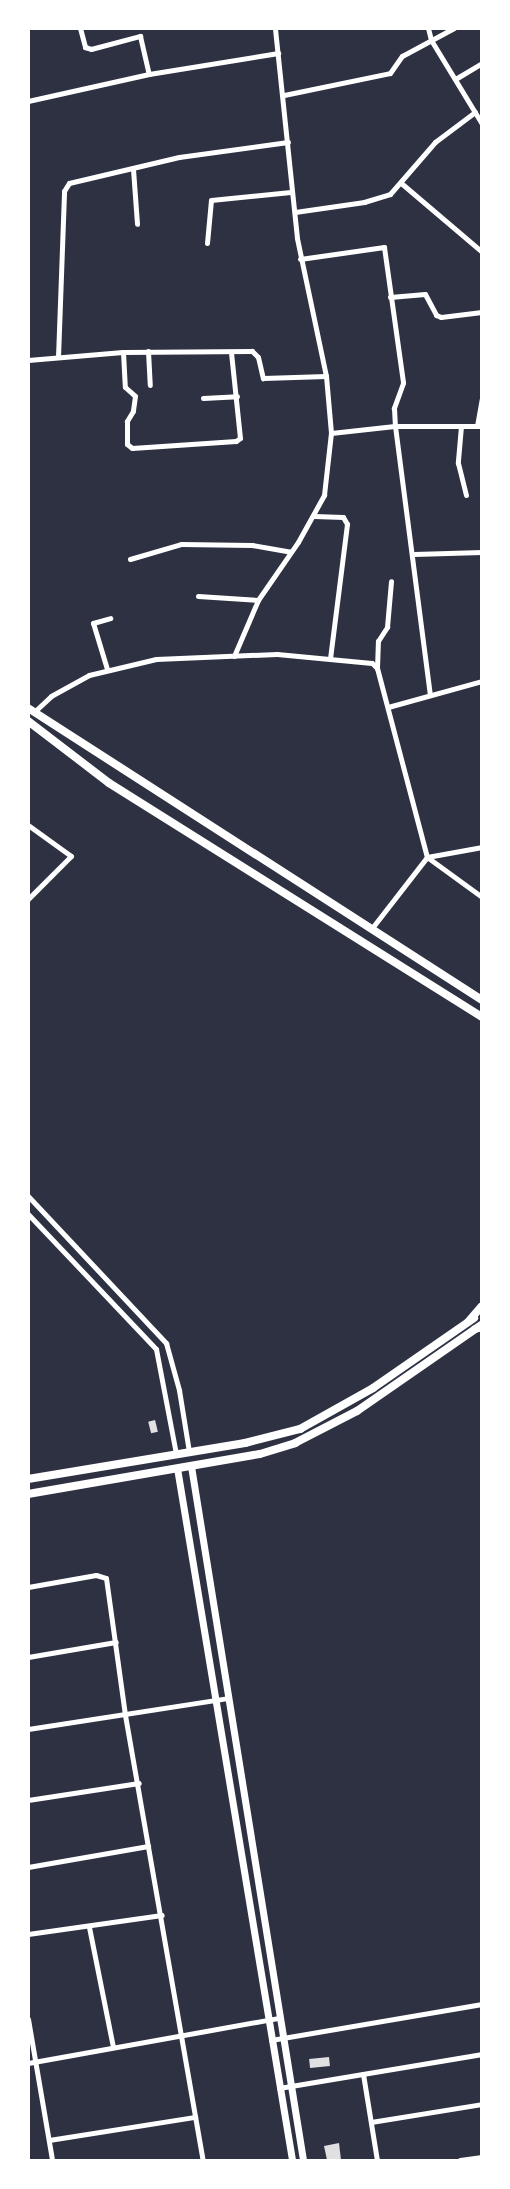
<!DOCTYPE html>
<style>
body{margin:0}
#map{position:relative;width:510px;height:2189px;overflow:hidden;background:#2d3142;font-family:Manrope,sans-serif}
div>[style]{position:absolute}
.building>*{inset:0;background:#e0e0e3;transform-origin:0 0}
.minor>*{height:5px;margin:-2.5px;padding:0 2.5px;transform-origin:2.5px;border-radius:2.5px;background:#fff}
.tertiary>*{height:7px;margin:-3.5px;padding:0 3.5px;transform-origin:3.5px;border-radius:3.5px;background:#fff}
.primary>*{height:8px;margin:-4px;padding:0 4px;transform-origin:4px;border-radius:4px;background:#fff}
.trunk>*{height:8px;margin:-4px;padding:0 4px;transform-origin:4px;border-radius:4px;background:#fff}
span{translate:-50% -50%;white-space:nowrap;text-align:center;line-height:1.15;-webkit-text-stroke:4.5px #fff;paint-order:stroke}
.frame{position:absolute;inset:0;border:30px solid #fff;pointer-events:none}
</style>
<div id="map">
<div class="building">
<div style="left:155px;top:1420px;width:12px;height:7px;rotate:76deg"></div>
<div style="left:329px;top:2057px;width:9px;height:20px;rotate:84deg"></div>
<div style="clip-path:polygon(339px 2143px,341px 2160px,327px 2160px,324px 2146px)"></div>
</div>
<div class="minor">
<div style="left:80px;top:28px;width:20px;rotate:75deg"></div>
<div style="left:85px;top:47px;width:6px;rotate:18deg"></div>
<div style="left:91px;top:49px;width:51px;rotate:-14.9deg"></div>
<div style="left:140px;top:36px;width:39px;rotate:77deg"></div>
<div style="left:428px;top:28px;width:12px;rotate:76deg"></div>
<div style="left:431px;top:40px;width:98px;rotate:58.7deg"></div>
<div style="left:457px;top:78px;width:29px;rotate:-31deg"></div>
<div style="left:284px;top:95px;width:108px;rotate:-11.7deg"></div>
<div style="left:390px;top:73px;width:21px;rotate:-55deg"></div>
<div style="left:402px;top:56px;width:59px;rotate:-28.3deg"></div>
<div style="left:28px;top:101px;width:124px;rotate:-12.6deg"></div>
<div style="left:149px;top:74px;width:131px;rotate:-9.2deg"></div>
<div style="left:133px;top:169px;width:55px;rotate:85.8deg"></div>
<div style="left:401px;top:183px;width:106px;rotate:40.4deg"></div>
<div style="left:295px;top:212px;width:70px;rotate:-8.2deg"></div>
<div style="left:364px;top:202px;width:27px;rotate:-17deg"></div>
<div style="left:390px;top:194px;width:69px;rotate:-49.1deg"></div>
<div style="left:435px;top:142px;width:50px;rotate:-36.9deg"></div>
<div style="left:207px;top:243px;width:43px;rotate:-84.7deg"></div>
<div style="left:211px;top:200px;width:80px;rotate:-5.7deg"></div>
<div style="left:300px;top:259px;width:85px;rotate:-8.1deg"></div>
<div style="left:384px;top:247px;width:137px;rotate:82deg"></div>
<div style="left:403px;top:383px;width:27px;rotate:110deg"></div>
<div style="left:394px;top:408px;width:18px;rotate:87deg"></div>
<div style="left:395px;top:426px;width:271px;rotate:82.6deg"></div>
<div style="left:390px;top:297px;width:35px;rotate:-5deg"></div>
<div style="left:425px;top:294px;width:24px;rotate:62deg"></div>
<div style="left:436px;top:315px;width:5px;rotate:22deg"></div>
<div style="left:441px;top:317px;width:41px;rotate:-7deg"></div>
<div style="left:148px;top:351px;width:34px;rotate:87deg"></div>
<div style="left:123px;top:352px;width:35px;rotate:87deg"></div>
<div style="left:125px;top:387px;width:13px;rotate:42deg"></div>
<div style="left:135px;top:396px;width:15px;rotate:98deg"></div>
<div style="left:133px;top:411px;width:12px;rotate:121deg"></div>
<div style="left:127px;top:421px;width:23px;rotate:90deg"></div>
<div style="left:127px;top:444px;width:6px;rotate:39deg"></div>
<div style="left:132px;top:448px;width:104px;rotate:-3.9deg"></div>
<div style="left:236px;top:441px;width:5px;rotate:-37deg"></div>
<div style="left:240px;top:438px;width:86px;rotate:-96deg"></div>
<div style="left:58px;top:357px;width:166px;rotate:-87.9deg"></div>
<div style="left:64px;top:191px;width:9px;rotate:-58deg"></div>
<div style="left:69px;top:183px;width:113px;rotate:-13.3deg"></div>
<div style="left:179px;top:157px;width:110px;rotate:-7.8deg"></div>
<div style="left:28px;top:360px;width:95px;rotate:-4.8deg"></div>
<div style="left:123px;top:352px;width:129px;rotate:-0.4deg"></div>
<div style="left:252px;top:351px;width:8px;rotate:45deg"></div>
<div style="left:258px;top:357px;width:22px;rotate:77deg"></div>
<div style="left:263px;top:378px;width:63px;rotate:-1.8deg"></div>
<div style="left:203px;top:398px;width:34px;rotate:-3deg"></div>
<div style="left:461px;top:426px;width:37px;rotate:95deg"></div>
<div style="left:458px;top:463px;width:33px;rotate:76deg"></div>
<div style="left:477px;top:426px;width:27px;rotate:-80deg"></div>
<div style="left:331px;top:433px;width:64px;rotate:-6.2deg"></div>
<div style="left:395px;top:426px;width:87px"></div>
<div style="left:314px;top:516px;width:29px;rotate:2deg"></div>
<div style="left:343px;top:517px;width:8px;rotate:60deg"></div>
<div style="left:347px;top:524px;width:135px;rotate:97.2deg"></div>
<div style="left:414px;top:554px;width:68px;rotate:-1.7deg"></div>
<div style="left:130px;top:559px;width:53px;rotate:-16.4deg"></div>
<div style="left:181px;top:544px;width:71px;rotate:0.8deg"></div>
<div style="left:252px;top:545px;width:39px;rotate:10deg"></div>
<div style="left:198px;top:596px;width:60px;rotate:3.8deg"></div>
<div style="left:234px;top:656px;width:61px;rotate:-66.8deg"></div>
<div style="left:258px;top:600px;width:70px;rotate:-55.4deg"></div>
<div style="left:298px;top:542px;width:54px;rotate:-61deg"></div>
<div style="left:324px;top:495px;width:62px;rotate:-83.6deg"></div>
<div style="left:331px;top:433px;width:57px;rotate:-95deg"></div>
<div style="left:326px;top:376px;width:141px;rotate:-101.9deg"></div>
<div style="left:297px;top:238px;width:211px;rotate:-96deg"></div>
<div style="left:377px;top:668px;width:27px;rotate:-88deg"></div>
<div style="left:378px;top:641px;width:17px;rotate:-57deg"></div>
<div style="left:387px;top:627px;width:46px;rotate:-85deg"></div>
<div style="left:107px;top:669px;width:48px;rotate:-106.9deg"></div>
<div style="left:93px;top:623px;width:18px;rotate:-16deg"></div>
<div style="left:388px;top:707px;width:98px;rotate:-15.5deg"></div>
<div style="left:34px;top:712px;width:23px;rotate:-43deg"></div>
<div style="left:51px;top:696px;width:43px;rotate:-28.9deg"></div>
<div style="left:89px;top:675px;width:69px;rotate:-13.4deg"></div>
<div style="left:156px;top:659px;width:121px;rotate:-2.4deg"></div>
<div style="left:277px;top:654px;width:95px;rotate:5.4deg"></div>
<div style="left:372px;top:663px;width:7px;rotate:45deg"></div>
<div style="left:377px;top:668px;width:196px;rotate:75.2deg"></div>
<div style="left:427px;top:857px;width:68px;rotate:36deg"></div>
<div style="left:28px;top:825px;width:53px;rotate:35.8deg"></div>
<div style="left:71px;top:856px;width:61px;rotate:135deg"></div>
<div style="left:372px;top:928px;width:90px;rotate:-52.2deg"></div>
<div style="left:427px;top:857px;width:56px;rotate:-10.3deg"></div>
<div style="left:28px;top:1196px;width:202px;rotate:46.8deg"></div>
<div style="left:166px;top:1343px;width:49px;rotate:74.5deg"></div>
<div style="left:179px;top:1390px;width:63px;rotate:80.8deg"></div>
<div style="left:28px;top:1214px;width:186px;rotate:46.5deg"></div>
<div style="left:156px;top:1349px;width:107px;rotate:79.2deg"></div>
<div style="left:28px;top:1587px;width:69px;rotate:-10deg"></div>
<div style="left:96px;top:1575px;width:10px;rotate:17deg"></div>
<div style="left:106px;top:1578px;width:138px;rotate:82.1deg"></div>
<div style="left:125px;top:1715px;width:452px;rotate:80.1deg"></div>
<div style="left:28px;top:1657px;width:89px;rotate:-9.7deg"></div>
<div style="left:28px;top:1729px;width:202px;rotate:-8.8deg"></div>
<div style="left:28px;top:1800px;width:112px;rotate:-8.7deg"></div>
<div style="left:28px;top:1867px;width:122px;rotate:-9.9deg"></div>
<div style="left:89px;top:1927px;width:122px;rotate:78.7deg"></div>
<div style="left:28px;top:1934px;width:135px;rotate:-8.1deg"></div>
<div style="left:28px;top:2019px;width:143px;rotate:80.3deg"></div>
<div style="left:271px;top:2040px;width:214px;rotate:-9.7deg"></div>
<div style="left:28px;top:2063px;width:255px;rotate:-10.2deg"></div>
<div style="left:363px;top:2074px;width:87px;rotate:80.8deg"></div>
<div style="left:279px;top:2088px;width:206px;rotate:-9.5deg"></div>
<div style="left:371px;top:2122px;width:112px;rotate:-9.2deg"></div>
<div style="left:49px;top:2140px;width:148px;rotate:-9deg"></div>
<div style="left:460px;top:2160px;width:22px;rotate:-8deg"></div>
</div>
<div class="tertiary">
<div style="left:191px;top:1466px;width:703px;rotate:80.83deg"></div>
<div style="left:177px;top:1468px;width:701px;rotate:80.56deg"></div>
</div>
<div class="primary">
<div style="left:28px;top:1479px;width:220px;rotate:-9.4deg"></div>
<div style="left:245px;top:1443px;width:57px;rotate:-14.3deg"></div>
<div style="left:300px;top:1429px;width:84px;rotate:-29.3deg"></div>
<div style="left:373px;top:1388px;width:123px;rotate:-34.7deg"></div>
<div style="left:28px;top:1494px;width:235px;rotate:-9.8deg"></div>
<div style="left:260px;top:1454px;width:37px;rotate:-17deg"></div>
<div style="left:295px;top:1443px;width:70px;rotate:-27.3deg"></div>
<div style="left:357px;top:1411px;width:151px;rotate:-34.7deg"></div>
</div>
<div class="trunk">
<div style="left:28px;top:708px;width:540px;rotate:32.75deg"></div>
<div style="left:28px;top:721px;width:102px;rotate:37.4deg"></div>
<div style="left:109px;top:783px;width:440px;rotate:32.1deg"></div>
<div style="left:468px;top:1322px;width:21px;rotate:-49deg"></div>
<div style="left:475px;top:1329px;width:7px;rotate:-16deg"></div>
</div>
<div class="frame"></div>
</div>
